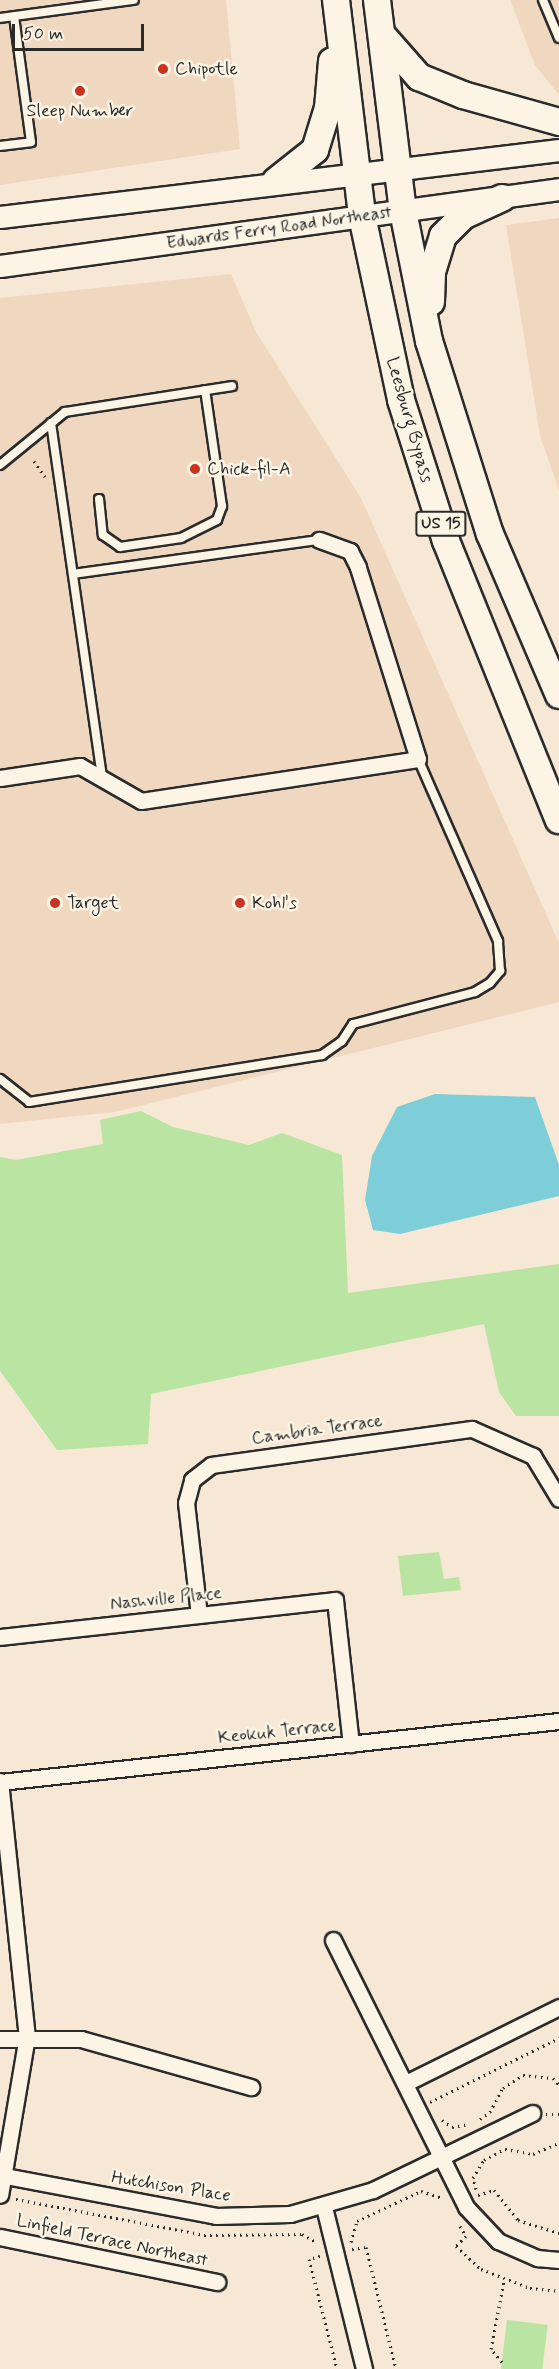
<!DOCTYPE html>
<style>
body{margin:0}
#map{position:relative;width:559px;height:2369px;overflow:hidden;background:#f6e8d4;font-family:Mynerve,sans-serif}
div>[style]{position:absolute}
.built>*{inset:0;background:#efd8bf}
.green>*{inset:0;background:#b9e4a1;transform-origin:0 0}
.water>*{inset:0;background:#7dced8}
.path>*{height:3px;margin-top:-1.5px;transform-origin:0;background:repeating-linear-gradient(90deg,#2b2b2b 0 1.5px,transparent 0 6px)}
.roads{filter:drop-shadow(2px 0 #2b2b2b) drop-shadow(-2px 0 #2b2b2b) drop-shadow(0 2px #2b2b2b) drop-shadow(0 -2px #2b2b2b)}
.service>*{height:8px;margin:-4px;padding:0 4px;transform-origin:4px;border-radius:4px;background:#fcf5e5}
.minor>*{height:15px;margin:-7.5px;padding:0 7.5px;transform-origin:7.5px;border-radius:7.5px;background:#fcf5e5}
.secondary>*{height:21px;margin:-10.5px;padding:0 10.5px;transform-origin:10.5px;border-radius:10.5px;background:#fcf5e5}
.trunk>*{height:26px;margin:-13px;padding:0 13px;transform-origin:13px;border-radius:13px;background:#fcf5e5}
.dots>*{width:16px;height:16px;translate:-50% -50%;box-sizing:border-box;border:3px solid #fcf5e5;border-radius:50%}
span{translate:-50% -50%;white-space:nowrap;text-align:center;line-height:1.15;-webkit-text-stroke:5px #fcf5e5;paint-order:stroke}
.shield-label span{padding:2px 4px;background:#fcf5e5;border:2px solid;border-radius:4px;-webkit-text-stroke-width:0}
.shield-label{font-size:16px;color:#2b2b2b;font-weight:700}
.poi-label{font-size:18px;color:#2b2b2b}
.left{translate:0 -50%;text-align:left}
.street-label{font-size:18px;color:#2b2b2b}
.scale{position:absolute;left:12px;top:24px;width:132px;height:27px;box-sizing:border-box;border:3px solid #2b2b2b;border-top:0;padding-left:8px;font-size:18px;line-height:21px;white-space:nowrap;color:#2b2b2b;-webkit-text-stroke:4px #fcf5e5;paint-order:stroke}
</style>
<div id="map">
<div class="built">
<div style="clip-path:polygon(0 0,226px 0,240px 149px,0 185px)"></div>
<div style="clip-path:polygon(510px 0,559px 0,559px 95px,535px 65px)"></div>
<div style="clip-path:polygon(559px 218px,559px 490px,540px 436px,506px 225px)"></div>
<div style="clip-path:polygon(231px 274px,256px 332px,361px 498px,559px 943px,559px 1002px,115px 1112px,0 1124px,0 298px)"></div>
</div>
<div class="green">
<div style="clip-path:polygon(141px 1111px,173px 1127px,249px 1145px,282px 1133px,342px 1155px,348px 1293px,559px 1264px,559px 1416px,516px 1416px,499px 1392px,484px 1324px,151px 1394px,148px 1444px,57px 1450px,0 1371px,0 1157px,16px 1160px,103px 1144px,100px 1120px)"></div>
<div style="clip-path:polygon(439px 1552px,444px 1579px,459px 1577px,461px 1590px,403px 1596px,398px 1556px)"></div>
<div style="left:507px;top:2320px;width:41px;height:49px;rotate:7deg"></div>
</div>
<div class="water">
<div style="clip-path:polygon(435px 1094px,535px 1097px,559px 1165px,559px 1196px,400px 1234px,373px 1230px,365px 1200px,372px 1156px,397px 1107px)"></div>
</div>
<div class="path">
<div style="left:34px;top:461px;width:19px;rotate:55deg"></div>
<div style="left:430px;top:2102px;width:144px;rotate:-26.4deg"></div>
<div style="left:546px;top:2114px;width:13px"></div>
<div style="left:480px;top:2119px;width:12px;rotate:-35deg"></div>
<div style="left:490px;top:2112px;width:27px;rotate:-62deg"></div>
<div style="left:503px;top:2088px;width:24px;rotate:-33deg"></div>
<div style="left:523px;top:2075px;width:30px;rotate:6deg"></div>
<div style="left:553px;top:2078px;width:9px;rotate:49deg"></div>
<div style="left:442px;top:2120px;width:12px;rotate:35deg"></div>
<div style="left:452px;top:2127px;width:17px;rotate:-10deg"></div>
<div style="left:476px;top:2189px;width:11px;rotate:-105deg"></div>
<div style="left:473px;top:2178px;width:21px;rotate:-59deg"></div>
<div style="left:484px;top:2160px;width:24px;rotate:-28deg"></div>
<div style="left:505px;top:2149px;width:28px;rotate:10deg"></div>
<div style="left:533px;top:2154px;width:28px;rotate:-23deg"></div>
<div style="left:478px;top:2195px;width:17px;rotate:-17deg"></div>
<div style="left:494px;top:2190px;width:38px;rotate:51deg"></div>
<div style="left:518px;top:2220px;width:43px;rotate:17.6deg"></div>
<div style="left:16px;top:2199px;width:191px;rotate:10.8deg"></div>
<div style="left:204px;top:2235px;width:98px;rotate:-0.6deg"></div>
<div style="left:302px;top:2234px;width:16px;rotate:30deg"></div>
<div style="left:460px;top:2226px;width:12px;rotate:59deg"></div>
<div style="left:466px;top:2236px;width:14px;rotate:135deg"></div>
<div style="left:456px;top:2246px;width:34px;rotate:43deg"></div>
<div style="left:481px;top:2269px;width:53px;rotate:21.2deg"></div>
<div style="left:530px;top:2288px;width:29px;rotate:6deg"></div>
<div style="left:351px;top:2242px;width:22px;rotate:-74deg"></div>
<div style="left:357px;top:2221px;width:71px;rotate:-25.1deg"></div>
<div style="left:421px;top:2191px;width:22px;rotate:18deg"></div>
<div style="left:352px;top:2249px;width:14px;rotate:-8deg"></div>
<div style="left:366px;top:2247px;width:126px;rotate:76.2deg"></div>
<div style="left:320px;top:2256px;width:11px;rotate:165deg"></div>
<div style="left:309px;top:2259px;width:114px;rotate:75.7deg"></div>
<div style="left:502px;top:2362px;width:17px;rotate:-130deg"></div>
<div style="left:491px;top:2349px;width:69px;rotate:-79.2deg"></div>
</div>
<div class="roads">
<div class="service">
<div style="left:543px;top:0;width:41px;rotate:67.2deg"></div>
<div style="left:0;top:18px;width:135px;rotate:-7.7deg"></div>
<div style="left:0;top:146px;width:31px;rotate:-7deg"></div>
<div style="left:31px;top:142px;width:127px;rotate:-97.7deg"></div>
<div style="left:51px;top:423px;width:359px;rotate:81.8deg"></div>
<div style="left:0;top:465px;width:84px;rotate:-39.2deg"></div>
<div style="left:65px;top:412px;width:169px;rotate:-8.8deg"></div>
<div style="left:99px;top:499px;width:36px;rotate:84deg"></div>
<div style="left:103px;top:535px;width:21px;rotate:35deg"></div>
<div style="left:120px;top:547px;width:62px;rotate:-8.4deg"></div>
<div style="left:181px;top:538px;width:40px;rotate:-26.6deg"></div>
<div style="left:217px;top:520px;width:15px;rotate:-70deg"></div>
<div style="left:222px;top:506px;width:117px;rotate:-98.3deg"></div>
<div style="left:73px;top:574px;width:248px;rotate:-7.9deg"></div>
<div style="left:0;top:1079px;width:37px;rotate:38deg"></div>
<div style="left:29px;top:1102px;width:297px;rotate:-9.1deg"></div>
<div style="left:322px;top:1055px;width:24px;rotate:-35deg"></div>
<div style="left:342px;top:1041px;width:20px;rotate:-57deg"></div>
<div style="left:353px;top:1024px;width:126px;rotate:-14.7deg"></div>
<div style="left:475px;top:992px;width:17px;rotate:-31deg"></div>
<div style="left:490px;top:983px;width:16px;rotate:-50deg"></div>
<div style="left:500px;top:971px;width:30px;rotate:-94deg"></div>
<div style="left:498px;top:941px;width:199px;rotate:-113.7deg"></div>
</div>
<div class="minor">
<div style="left:0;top:778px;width:81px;rotate:-8.5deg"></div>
<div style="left:80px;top:766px;width:70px;rotate:29.8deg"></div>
<div style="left:141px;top:801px;width:280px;rotate:-8.6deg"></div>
<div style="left:418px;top:759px;width:201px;rotate:-107.4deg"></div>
<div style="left:358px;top:567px;width:18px;rotate:-117deg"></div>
<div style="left:350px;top:551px;width:33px;rotate:-160deg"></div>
<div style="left:199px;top:1615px;width:113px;rotate:-96.6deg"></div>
<div style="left:186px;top:1503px;width:24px;rotate:-75deg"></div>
<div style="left:192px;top:1480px;width:24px;rotate:-38deg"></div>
<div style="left:211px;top:1465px;width:263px;rotate:-7.9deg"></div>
<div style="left:472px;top:1429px;width:67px;rotate:23.9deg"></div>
<div style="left:533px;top:1456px;width:50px;rotate:58.8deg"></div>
<div style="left:0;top:1637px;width:337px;rotate:-6.3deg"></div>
<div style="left:335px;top:1600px;width:145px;rotate:83.7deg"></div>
<div style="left:0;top:1781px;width:256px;rotate:84deg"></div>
<div style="left:27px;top:2036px;width:161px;rotate:99.6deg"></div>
<div style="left:0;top:1782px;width:562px;rotate:-6.23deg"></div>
<div style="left:333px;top:1940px;width:298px;rotate:63.5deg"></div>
<div style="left:466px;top:2207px;width:47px;rotate:46.7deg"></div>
<div style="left:498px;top:2241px;width:43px;rotate:23.6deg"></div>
<div style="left:537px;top:2258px;width:22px;rotate:5deg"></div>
<div style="left:0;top:2039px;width:81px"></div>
<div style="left:81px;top:2039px;width:177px;rotate:15.8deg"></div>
<div style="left:406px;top:2083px;width:171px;rotate:-26.4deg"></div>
<div style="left:0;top:2175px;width:220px;rotate:10.7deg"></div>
<div style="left:216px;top:2216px;width:74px;rotate:-1.5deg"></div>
<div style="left:290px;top:2214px;width:86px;rotate:-16.1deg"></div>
<div style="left:373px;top:2190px;width:177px;rotate:-25.8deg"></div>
<div style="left:324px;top:2207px;width:167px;rotate:76.1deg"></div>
<div style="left:0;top:2237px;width:222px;rotate:11.7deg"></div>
</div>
<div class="secondary">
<div style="left:0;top:217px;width:563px;rotate:-6.83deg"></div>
<div style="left:0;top:266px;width:564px;rotate:-7.84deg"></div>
</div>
<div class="trunk">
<div style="left:336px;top:0;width:218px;rotate:83.1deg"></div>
<div style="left:362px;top:216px;width:188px;rotate:78deg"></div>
<div style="left:401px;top:400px;width:148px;rotate:72.3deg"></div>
<div style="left:446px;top:541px;width:301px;rotate:68deg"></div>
<div style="left:377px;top:0;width:213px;rotate:83deg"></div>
<div style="left:403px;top:211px;width:133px;rotate:78.7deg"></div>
<div style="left:429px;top:341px;width:202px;rotate:72.5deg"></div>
<div style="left:490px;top:534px;width:175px;rotate:66.8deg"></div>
<div style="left:383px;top:36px;width:55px;rotate:48.7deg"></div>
<div style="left:419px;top:77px;width:48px;rotate:22.2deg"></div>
<div style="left:463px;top:95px;width:100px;rotate:15.7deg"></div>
<div style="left:276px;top:181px;width:50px;rotate:-38.5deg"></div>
<div style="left:315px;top:150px;width:44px;rotate:-72.8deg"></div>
<div style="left:328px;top:108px;width:47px;rotate:-85.1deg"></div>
<div style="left:431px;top:302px;width:30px;rotate:-88deg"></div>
<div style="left:432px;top:272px;width:38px;rotate:-73deg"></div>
<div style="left:443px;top:236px;width:28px;rotate:-45deg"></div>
<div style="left:463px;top:216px;width:43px;rotate:-24.8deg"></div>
</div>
</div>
<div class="dots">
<div style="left:163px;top:69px;background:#c8321e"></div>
<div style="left:80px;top:91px;background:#c8321e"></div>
<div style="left:195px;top:469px;background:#c8321e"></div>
<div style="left:55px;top:903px;background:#c8321e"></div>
<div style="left:240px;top:903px;background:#c8321e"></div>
</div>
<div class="shield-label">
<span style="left:441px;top:524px">US 15</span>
</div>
<div class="poi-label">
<span class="left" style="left:175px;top:69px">Chipotle</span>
<span style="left:80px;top:111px">Sleep Number</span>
<span class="left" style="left:207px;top:469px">Chick-fil-A</span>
<span class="left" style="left:67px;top:903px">Target</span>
<span class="left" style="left:252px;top:903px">Kohl's</span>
</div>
<div class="street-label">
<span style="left:279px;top:228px;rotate:-8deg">Edwards Ferry Road Northeast</span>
<span style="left:409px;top:420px;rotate:74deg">Leesburg Bypass</span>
<span style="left:317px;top:1430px;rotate:-8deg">Cambria Terrace</span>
<span style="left:166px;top:1599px;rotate:-6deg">Nashville Place</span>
<span style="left:277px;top:1732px;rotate:-6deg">Keokuk Terrace</span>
<span style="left:171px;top:2187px;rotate:9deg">Hutchison Place</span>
<span style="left:112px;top:2241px;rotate:12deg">Linfield Terrace Northeast</span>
</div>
<div class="scale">50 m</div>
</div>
